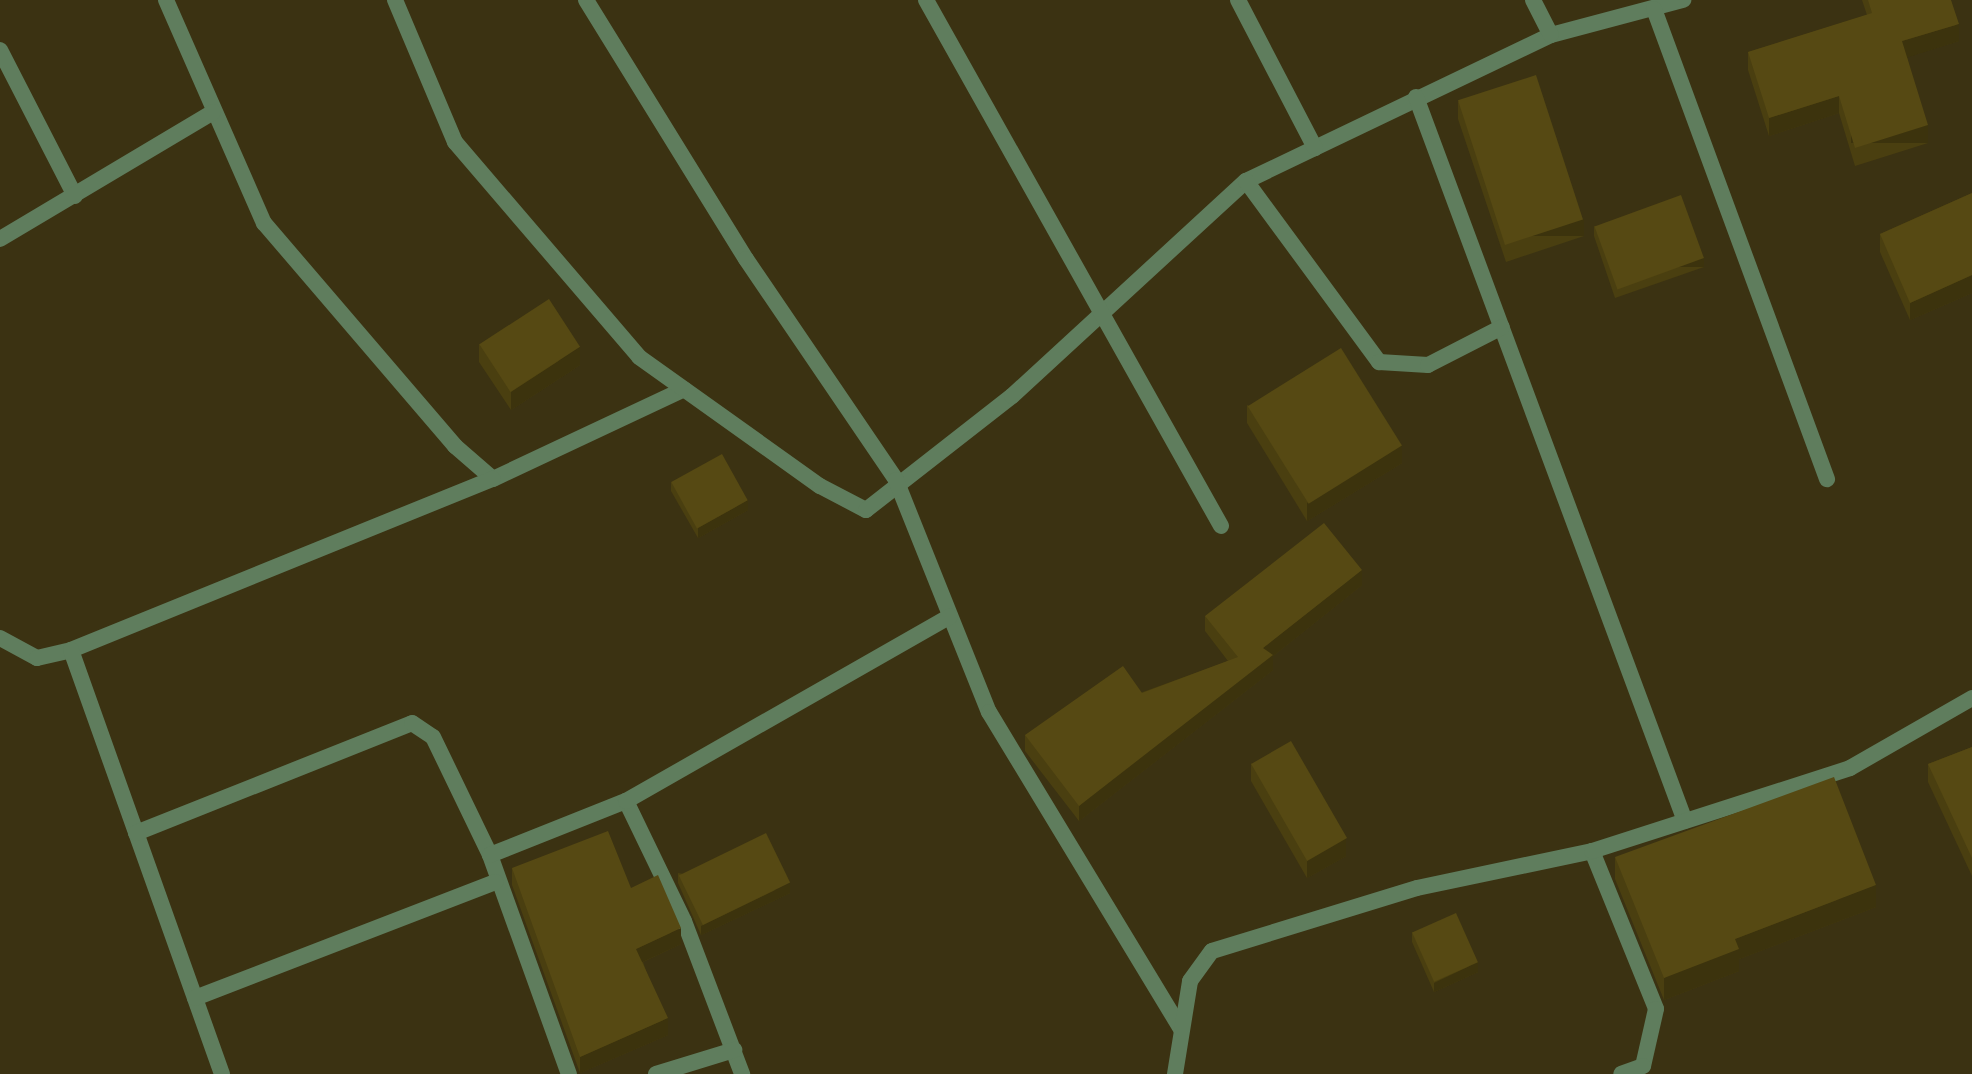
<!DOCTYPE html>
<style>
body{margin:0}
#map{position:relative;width:1972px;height:1074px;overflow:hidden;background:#3b3212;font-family:Manrope,sans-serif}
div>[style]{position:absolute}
.street>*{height:16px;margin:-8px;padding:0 8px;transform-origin:8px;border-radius:8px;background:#5f7d5d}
.wall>*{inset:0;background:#4a3f10}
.shaded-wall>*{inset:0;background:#3c330d;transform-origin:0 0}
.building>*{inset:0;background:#564913;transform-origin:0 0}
span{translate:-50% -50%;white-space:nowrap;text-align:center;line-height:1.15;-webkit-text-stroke:8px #312807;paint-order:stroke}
</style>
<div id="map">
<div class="street">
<div style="left:166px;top:0;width:244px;rotate:66.3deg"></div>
<div style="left:264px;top:223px;width:294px;rotate:49.4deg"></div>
<div style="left:455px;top:446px;width:50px;rotate:41deg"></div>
<div style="left:493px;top:479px;width:211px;rotate:-25.2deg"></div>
<div style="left:395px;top:0;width:154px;rotate:67.1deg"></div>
<div style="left:455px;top:142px;width:283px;rotate:49.4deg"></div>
<div style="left:639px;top:357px;width:222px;rotate:35.5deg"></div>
<div style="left:820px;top:486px;width:52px;rotate:27.6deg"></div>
<div style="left:866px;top:510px;width:185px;rotate:-38deg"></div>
<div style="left:1012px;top:396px;width:318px;rotate:-42.6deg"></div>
<div style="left:1246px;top:181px;width:338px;rotate:-25.6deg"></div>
<div style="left:1551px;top:35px;width:137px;rotate:-14.9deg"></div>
<div style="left:586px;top:0;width:304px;rotate:58.3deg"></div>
<div style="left:746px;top:259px;width:267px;rotate:55.8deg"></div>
<div style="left:896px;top:480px;width:250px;rotate:68.2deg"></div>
<div style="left:989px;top:712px;width:371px;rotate:58.8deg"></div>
<div style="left:926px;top:0;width:603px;rotate:60.71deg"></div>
<div style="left:1238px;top:0;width:167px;rotate:62.5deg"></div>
<div style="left:1533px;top:0;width:39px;rotate:63deg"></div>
<div style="left:1654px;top:9px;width:501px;rotate:69.79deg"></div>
<div style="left:0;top:50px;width:164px;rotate:62.8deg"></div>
<div style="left:1416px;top:97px;width:772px;rotate:69.62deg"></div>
<div style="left:1246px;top:181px;width:225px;rotate:53.7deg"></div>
<div style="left:1379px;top:362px;width:49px;rotate:3.5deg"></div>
<div style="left:1428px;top:365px;width:83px;rotate:-27.2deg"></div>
<div style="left:0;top:239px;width:248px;rotate:-30.8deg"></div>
<div style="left:0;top:638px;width:42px;rotate:28.4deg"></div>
<div style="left:37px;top:658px;width:35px;rotate:-13deg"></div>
<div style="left:71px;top:650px;width:455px;rotate:-22.1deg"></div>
<div style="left:71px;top:650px;width:450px;rotate:70.4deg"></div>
<div style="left:626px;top:801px;width:133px;rotate:64.2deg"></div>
<div style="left:684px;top:921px;width:164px;rotate:69.2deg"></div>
<div style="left:136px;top:833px;width:297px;rotate:-21.7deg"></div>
<div style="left:412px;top:723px;width:25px;rotate:34deg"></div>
<div style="left:433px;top:737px;width:131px;rotate:64.2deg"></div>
<div style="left:490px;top:855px;width:233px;rotate:70.2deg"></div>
<div style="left:1592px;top:851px;width:170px;rotate:67.9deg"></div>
<div style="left:1656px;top:1009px;width:58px;rotate:102.8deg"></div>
<div style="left:1643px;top:1066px;width:23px;rotate:160deg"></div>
<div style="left:490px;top:855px;width:146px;rotate:-21.7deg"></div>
<div style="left:626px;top:801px;width:373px;rotate:-29.7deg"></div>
<div style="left:195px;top:998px;width:322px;rotate:-21.1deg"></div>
<div style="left:656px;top:1074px;width:82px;rotate:-17.1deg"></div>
<div style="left:1175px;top:1074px;width:94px;rotate:-80.8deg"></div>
<div style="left:1190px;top:981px;width:37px;rotate:-54deg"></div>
<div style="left:1212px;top:951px;width:214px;rotate:-17.1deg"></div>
<div style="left:1417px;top:888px;width:179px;rotate:-11.9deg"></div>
<div style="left:1592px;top:851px;width:271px;rotate:-17.8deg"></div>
<div style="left:1850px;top:768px;width:141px;rotate:-29.8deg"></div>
</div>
<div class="wall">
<div style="clip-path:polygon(1862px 0,1951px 0,1959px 41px,1907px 57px,1928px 143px,1855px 166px,1839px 113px,1769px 136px,1748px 70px,1748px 52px,1867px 15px)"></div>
<div style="clip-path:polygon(1458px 101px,1584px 236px,1506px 262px,1458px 119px)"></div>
<div style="clip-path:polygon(1972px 193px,1972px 293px,1910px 320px,1880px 252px,1880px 234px)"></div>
<div style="clip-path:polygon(1594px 226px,1704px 267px,1615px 298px,1594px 236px)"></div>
<div style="clip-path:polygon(479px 344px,580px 365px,511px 410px,479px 362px)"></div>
<div style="clip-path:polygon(1247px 405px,1402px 463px,1307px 521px,1247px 423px)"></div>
<div style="clip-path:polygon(671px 482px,748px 510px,698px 538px,671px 491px)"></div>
<div style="clip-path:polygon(1362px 585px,1273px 656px,1273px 670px,1079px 821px,1025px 751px,1025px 735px,1228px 661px,1205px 631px,1205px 616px)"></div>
<div style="clip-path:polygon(1972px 747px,1972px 876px,1928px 782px,1928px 764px)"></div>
<div style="clip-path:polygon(1251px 763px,1346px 856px,1307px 878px,1251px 781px)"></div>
<div style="clip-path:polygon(1615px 857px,1876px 907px,1739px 959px,1739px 971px,1664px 1000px,1615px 879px)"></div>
<div style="clip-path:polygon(512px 868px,631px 888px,681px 944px,643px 962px,668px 1035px,580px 1073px,512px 885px)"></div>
<div style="clip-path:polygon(678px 873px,790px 893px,701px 935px,678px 883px)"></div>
<div style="clip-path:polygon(1412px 932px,1478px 972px,1434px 992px,1412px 942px)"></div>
</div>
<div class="shaded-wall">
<div style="clip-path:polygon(1959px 24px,1959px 41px,1902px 59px,1902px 41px)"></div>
<div style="clip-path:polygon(1839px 96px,1839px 113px,1769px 136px,1769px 118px)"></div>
<div style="left:1928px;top:125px;width:18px;height:77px;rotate:90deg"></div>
<div style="left:1584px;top:219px;width:17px;height:82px;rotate:90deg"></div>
<div style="left:1704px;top:258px;width:9px;height:94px;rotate:90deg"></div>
<div style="clip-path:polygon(1972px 275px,1972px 293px,1910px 320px,1910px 303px)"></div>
<div style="clip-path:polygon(580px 347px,580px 365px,511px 410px,511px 392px)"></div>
<div style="clip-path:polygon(1402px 445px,1402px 463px,1307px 521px,1307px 503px)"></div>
<div style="clip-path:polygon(748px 500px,748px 510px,698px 538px,698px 528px)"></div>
<div style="clip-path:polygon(1362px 570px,1362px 585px,1273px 656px,1273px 670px,1079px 821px,1079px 806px,1263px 648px)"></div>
<div style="clip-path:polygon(1346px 838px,1346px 856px,1307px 878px,1307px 860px)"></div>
<div style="clip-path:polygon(790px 883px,790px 893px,701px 935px,701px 926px)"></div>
<div style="clip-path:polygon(1876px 885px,1876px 907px,1739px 959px,1739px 971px,1664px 1000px,1664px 978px,1735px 939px)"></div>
<div style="clip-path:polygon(681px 928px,681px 944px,636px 965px,636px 949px)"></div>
<div style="clip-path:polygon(1478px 962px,1478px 972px,1434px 992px,1434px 983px)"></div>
<div style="clip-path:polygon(668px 1018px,668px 1035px,580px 1073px,580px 1057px)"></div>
</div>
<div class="building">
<div style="clip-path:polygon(1868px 0,1951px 0,1959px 24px,1902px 41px,1928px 125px,1855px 148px,1839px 96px,1769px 118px,1748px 52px,1872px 13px)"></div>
<div style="left:1536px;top:75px;width:152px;height:82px;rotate:72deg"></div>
<div style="clip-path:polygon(1972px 193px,1972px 275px,1910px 303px,1880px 234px)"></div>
<div style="left:1681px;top:195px;width:67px;height:92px;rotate:70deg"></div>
<div style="left:549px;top:299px;width:57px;height:83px;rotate:57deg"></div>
<div style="left:1341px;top:348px;width:115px;height:110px;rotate:58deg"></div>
<div style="left:722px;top:454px;width:53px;height:58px;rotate:61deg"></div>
<div style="clip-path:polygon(1324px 523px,1362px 570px,1263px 648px,1273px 655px,1079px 806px,1025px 735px,1123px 666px,1142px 693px,1238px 657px,1205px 616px)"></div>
<div style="left:1291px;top:741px;width:112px;height:46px;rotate:60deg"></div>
<div style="clip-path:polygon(1972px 747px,1972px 858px,1928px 764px)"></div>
<div style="clip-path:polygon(1834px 777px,1876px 885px,1735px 939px,1739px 949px,1664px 978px,1615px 857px)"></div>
<div style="clip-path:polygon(608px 831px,631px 888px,658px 875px,681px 928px,636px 949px,668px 1018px,580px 1057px,512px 868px)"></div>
<div style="left:766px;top:833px;width:55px;height:97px;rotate:64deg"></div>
<div style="left:1456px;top:913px;width:54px;height:48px;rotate:66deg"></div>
</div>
</div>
